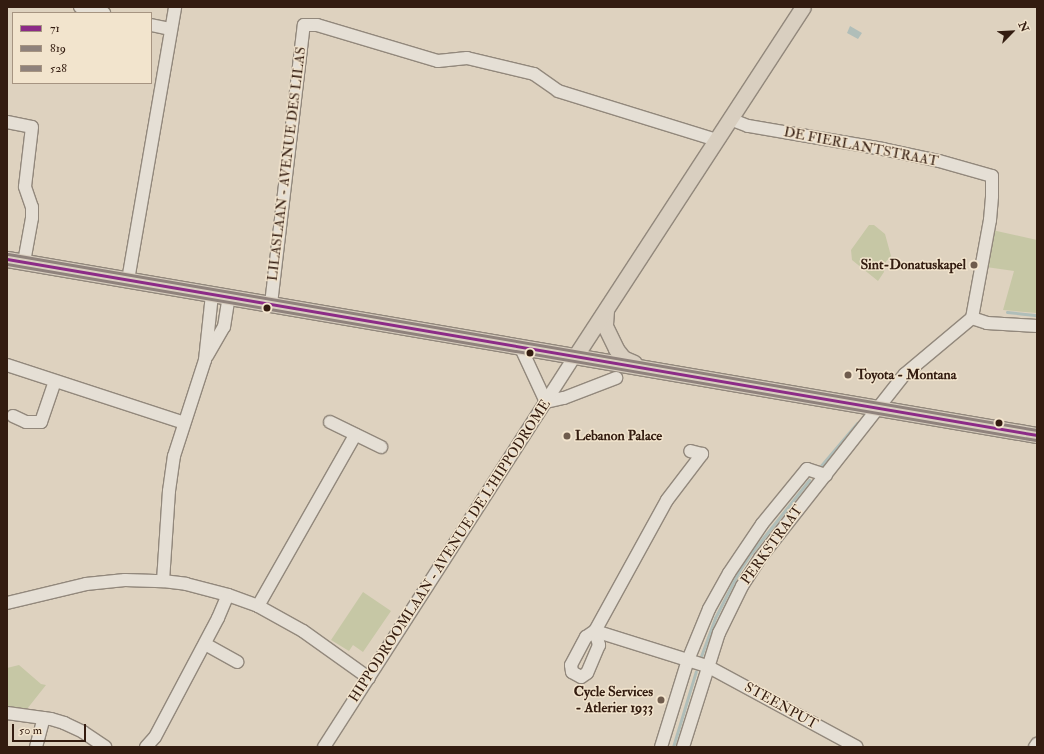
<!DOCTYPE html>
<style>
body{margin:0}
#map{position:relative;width:1044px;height:754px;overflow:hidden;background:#ded2bf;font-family:"IM FELL Double Pica",serif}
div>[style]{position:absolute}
.green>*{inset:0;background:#c6c7a5}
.water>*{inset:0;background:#b0beb9}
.stream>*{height:3px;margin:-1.5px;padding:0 1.5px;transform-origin:1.5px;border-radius:1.5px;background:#b0beb9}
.roads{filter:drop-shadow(1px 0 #92887c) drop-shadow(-1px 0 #92887c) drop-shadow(0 1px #92887c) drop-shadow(0 -1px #92887c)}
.minor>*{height:12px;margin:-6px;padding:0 6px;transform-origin:6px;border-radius:6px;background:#e5dfd5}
.major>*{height:15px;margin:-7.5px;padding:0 7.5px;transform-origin:7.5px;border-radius:7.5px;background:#d9cfc0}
.bus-1>*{height:3px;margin:-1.5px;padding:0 1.5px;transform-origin:1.5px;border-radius:1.5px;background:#8c2b87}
.bus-2>*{height:3px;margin:-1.5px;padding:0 1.5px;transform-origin:1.5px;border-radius:1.5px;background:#8f827c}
.bus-3>*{height:3px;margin:-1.5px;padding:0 1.5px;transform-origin:1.5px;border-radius:1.5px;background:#8f827c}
.dots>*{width:11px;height:11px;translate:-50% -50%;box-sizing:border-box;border:2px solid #f2e4cd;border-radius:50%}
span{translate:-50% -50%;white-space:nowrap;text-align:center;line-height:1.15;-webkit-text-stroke:3px #f2e4cd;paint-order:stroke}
.street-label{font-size:14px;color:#331c10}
.poi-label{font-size:14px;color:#331c10;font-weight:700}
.right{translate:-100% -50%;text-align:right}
.left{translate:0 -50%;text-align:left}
.frame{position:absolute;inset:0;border:8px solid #331c10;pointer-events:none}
.legend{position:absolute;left:12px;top:12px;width:140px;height:72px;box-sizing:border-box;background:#f2e4cd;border:1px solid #a69481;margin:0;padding:5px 7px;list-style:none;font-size:12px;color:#331c10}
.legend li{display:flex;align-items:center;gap:8px;height:20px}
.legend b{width:20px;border:1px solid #a69481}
.north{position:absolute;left:992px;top:12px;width:40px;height:40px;-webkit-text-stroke:3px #f2e4cd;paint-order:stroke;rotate:66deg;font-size:11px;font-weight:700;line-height:16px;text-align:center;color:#331c10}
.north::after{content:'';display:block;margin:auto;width:14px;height:18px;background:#331c10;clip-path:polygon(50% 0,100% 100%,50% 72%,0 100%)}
.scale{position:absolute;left:12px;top:724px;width:74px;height:18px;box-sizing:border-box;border:2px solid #331c10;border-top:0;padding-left:5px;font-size:12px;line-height:14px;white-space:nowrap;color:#331c10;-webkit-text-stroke:3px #f2e4cd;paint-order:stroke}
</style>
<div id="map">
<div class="green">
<div style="clip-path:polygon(869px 225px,874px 225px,885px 234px,891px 256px,883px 265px,884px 272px,878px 281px,852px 260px,851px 250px)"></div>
<div style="clip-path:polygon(992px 230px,1037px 240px,1037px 313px,1003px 310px,1014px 271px,986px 267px)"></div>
<div style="clip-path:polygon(363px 592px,391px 611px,363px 652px,353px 645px,349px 651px,331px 640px)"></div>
<div style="clip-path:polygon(19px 665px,41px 684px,46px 685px,27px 709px,7px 706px,7px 668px)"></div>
</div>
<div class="water">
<div style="clip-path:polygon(850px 26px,862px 33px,858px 39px,847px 33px)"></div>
</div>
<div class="stream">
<div style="left:1007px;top:312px;width:30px;rotate:6deg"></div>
<div style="left:819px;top:468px;width:59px;rotate:-49.8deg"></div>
<div style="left:700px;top:659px;width:44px;rotate:-69.9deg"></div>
<div style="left:715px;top:618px;width:53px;rotate:-62.9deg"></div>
<div style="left:739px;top:571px;width:23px;rotate:-56deg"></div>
<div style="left:752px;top:552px;width:92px;rotate:-51.6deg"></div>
<div style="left:673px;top:747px;width:79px;rotate:-73.2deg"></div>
</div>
<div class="roads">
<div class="minor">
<div style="left:80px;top:7px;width:25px;rotate:14deg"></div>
<div style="left:151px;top:25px;width:19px;rotate:12deg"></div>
<div style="left:7px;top:122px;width:25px;rotate:11deg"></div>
<div style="left:32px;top:127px;width:60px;rotate:96.7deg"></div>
<div style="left:25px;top:187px;width:21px;rotate:71deg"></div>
<div style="left:32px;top:207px;width:11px;rotate:90deg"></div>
<div style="left:32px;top:218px;width:45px;rotate:100.3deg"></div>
<div style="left:128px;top:280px;width:277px;rotate:-80.2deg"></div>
<div style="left:271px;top:304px;width:281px;rotate:-83.3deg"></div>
<div style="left:304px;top:25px;width:13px"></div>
<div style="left:317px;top:25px;width:126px;rotate:16.6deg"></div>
<div style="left:438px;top:61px;width:29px;rotate:-6deg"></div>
<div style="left:467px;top:58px;width:69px;rotate:13.4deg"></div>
<div style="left:534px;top:74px;width:29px;rotate:35deg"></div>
<div style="left:558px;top:91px;width:165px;rotate:17.2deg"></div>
<div style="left:972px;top:318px;width:16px;rotate:18deg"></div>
<div style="left:987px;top:323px;width:50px;rotate:3.4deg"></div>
<div style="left:520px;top:346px;width:62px;rotate:65.1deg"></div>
<div style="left:207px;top:356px;width:34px;rotate:-60deg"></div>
<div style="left:224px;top:327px;width:30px;rotate:-81deg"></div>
<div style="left:7px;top:365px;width:186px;rotate:18.1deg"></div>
<div style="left:546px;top:402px;width:18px;rotate:-13deg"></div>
<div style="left:564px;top:398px;width:56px;rotate:-21deg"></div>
<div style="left:13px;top:416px;width:14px;rotate:25deg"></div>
<div style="left:26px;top:422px;width:15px"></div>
<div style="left:41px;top:422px;width:43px;rotate:-71.1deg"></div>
<div style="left:330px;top:422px;width:57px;rotate:26.1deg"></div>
<div style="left:163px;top:581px;width:90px;rotate:-86.2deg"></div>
<div style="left:169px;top:491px;width:35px;rotate:-82deg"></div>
<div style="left:174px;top:456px;width:101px;rotate:-72.1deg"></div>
<div style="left:205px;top:360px;width:66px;rotate:-83.9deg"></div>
<div style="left:7px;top:603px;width:81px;rotate:-13.5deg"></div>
<div style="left:86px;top:584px;width:39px;rotate:-6deg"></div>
<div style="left:125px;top:580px;width:38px;rotate:2deg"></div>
<div style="left:163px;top:581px;width:23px;rotate:7deg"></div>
<div style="left:186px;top:584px;width:43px;rotate:14.7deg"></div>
<div style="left:228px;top:595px;width:32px;rotate:20deg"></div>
<div style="left:258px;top:606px;width:51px;rotate:29.1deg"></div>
<div style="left:303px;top:631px;width:81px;rotate:35.5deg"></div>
<div style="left:258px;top:606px;width:197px;rotate:-60.4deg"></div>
<div style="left:595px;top:631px;width:15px;rotate:74deg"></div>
<div style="left:599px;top:645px;width:30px;rotate:113deg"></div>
<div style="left:587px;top:673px;width:7px;rotate:146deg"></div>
<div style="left:581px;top:677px;width:10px;rotate:-151deg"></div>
<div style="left:572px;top:672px;width:7px;rotate:-98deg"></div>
<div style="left:571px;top:665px;width:32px;rotate:-62deg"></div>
<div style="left:586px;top:637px;width:11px;rotate:-34deg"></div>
<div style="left:595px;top:631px;width:149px;rotate:-61.2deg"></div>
<div style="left:667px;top:500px;width:58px;rotate:-52.7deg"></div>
<div style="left:702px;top:454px;width:12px;rotate:-166deg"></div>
<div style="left:595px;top:631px;width:117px;rotate:17.4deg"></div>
<div style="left:707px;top:666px;width:170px;rotate:28.4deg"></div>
<div style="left:205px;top:644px;width:37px;rotate:29deg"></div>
<div style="left:7px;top:713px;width:44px;rotate:7.8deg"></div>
<div style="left:51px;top:719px;width:14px;rotate:17deg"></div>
<div style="left:64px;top:723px;width:21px;rotate:25deg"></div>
<div style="left:83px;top:732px;width:27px;rotate:34deg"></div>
<div style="left:36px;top:747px;width:30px;rotate:-75deg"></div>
<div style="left:146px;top:747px;width:13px;rotate:-48deg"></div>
<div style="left:155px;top:737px;width:135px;rotate:-62.1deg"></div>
<div style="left:218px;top:618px;width:25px;rotate:-67deg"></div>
<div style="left:324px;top:747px;width:466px;rotate:-57.3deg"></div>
<div style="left:661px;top:747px;width:91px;rotate:-72.8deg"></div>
<div style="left:688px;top:660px;width:55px;rotate:-67.6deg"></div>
<div style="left:709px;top:609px;width:41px;rotate:-60.9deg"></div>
<div style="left:729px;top:573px;width:59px;rotate:-56deg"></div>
<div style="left:762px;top:524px;width:71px;rotate:-50.7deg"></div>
<div style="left:807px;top:469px;width:20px;rotate:18deg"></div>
<div style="left:683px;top:747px;width:120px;rotate:-72.5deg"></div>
<div style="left:719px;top:633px;width:52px;rotate:-63.9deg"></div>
<div style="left:742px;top:586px;width:33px;rotate:-57deg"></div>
<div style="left:760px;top:558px;width:234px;rotate:-51.8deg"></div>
<div style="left:905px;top:374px;width:87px;rotate:-39.9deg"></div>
<div style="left:972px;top:318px;width:100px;rotate:-79.6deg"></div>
<div style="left:990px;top:220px;width:24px;rotate:-85deg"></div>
<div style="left:992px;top:196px;width:20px;rotate:-90deg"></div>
<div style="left:992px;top:176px;width:55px;rotate:-164.2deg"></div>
<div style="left:939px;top:161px;width:57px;rotate:-167.9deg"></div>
<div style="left:883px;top:149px;width:137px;rotate:-170.3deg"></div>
<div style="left:748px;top:126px;width:19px;rotate:-159deg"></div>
<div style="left:1035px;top:747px;width:4px;rotate:-56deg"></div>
</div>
<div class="major">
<div style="left:7px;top:259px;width:1045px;rotate:9.7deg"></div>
<div style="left:606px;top:310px;width:16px;rotate:94deg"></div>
<div style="left:605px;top:326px;width:25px;rotate:64deg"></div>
<div style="left:616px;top:349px;width:11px;rotate:52deg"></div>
<div style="left:623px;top:358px;width:12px;rotate:24deg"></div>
<div style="left:576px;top:355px;width:415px;rotate:-56.9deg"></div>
</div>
</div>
<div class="bus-1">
<div style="left:7px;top:259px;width:1045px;rotate:9.7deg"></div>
</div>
<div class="bus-2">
<div style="left:7px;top:264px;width:1044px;rotate:9.71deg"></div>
</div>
<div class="bus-3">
<div style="left:8px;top:254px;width:1044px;rotate:9.71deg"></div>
</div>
<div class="dots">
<div style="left:974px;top:265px;background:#6f5c4d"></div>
<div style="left:267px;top:308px;background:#331c10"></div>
<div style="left:530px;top:353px;background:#331c10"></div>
<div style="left:848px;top:375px;background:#6f5c4d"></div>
<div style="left:999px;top:423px;background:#331c10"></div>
<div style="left:567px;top:436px;background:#6f5c4d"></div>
<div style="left:661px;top:700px;background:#6f5c4d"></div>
</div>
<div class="street-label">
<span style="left:861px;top:147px;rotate:11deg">DE FIERLANTSTRAAT</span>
<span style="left:287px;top:164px;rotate:-83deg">LILASLAAN - AVENUE DES LILAS</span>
<span style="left:772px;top:545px;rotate:-54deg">PERKSTRAAT</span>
<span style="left:450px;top:551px;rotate:-57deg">HIPPODROOMLAAN - AVENUE DE L'HIPPODROME</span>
<span style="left:781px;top:706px;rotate:29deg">STEENPUT</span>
</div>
<div class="poi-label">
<span class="right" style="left:966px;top:265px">Sint-Donatuskapel</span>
<span class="left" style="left:856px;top:375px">Toyota - Montana</span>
<span class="left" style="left:575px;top:436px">Lebanon Palace</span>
<span class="right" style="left:653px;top:700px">Cycle Services<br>- Atlerier 1933</span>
</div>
<div class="frame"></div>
<ul class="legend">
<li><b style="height:5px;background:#8c2b87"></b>71</li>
<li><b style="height:5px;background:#8f827c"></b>819</li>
<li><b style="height:5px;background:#8f827c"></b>528</li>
</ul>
<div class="north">N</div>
<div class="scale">50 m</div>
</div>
